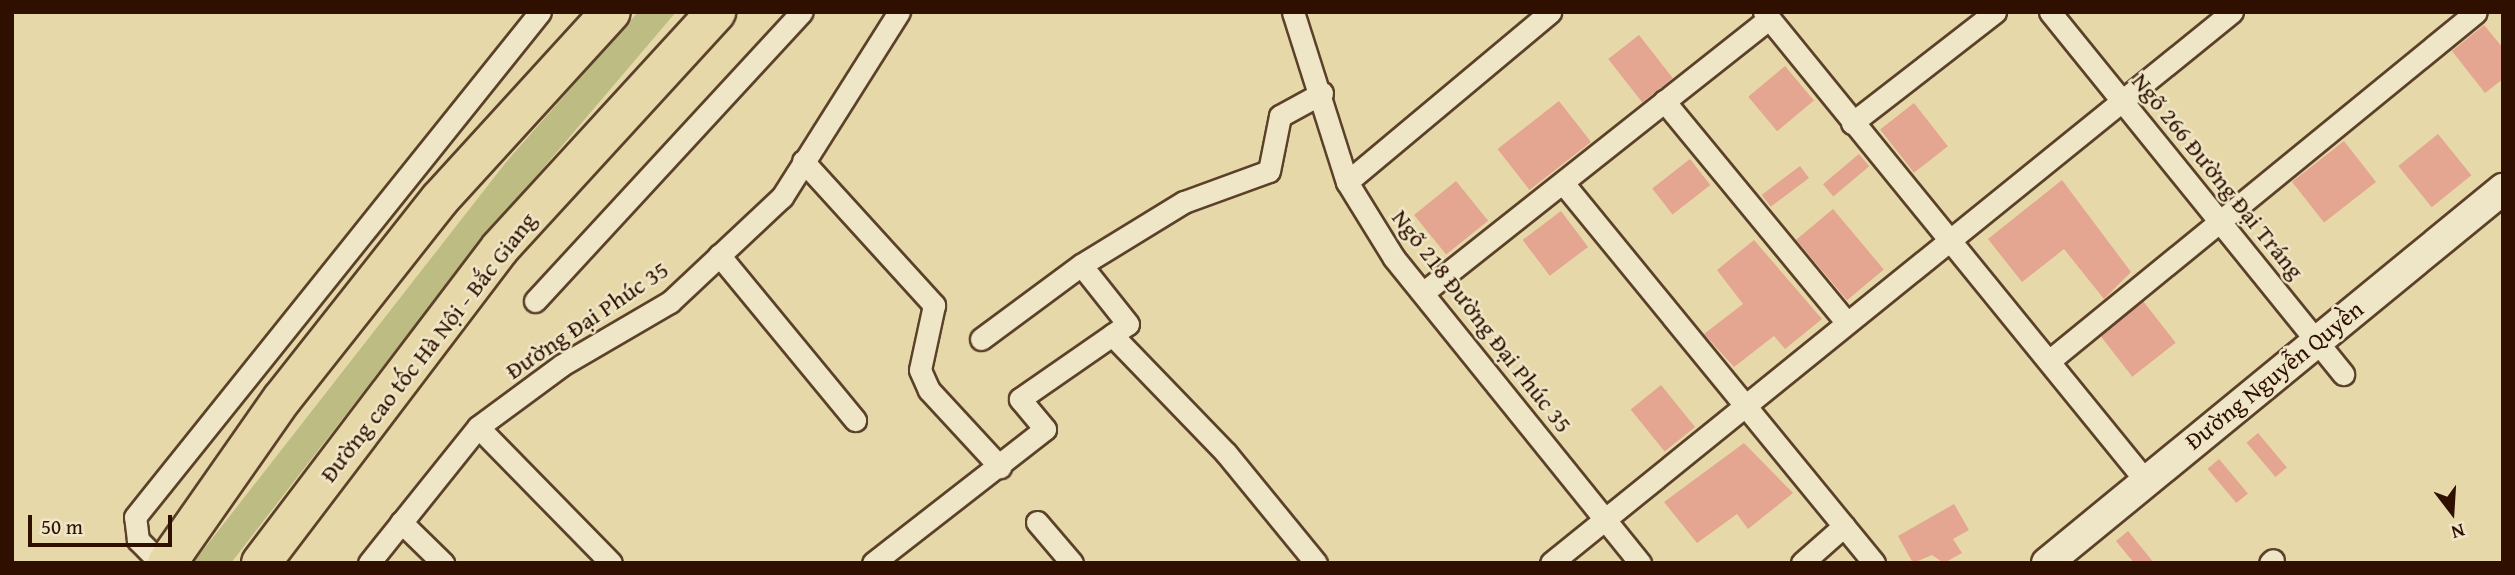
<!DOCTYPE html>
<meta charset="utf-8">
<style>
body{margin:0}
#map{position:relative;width:2515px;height:575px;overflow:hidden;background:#e7d8a9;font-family:"Gentium Book Plus",serif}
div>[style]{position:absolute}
.green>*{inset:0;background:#bdbc83}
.building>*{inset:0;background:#e4a591;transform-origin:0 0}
.roads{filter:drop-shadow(2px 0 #5c412a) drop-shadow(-2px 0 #5c412a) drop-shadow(0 2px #5c412a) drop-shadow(0 -2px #5c412a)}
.street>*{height:21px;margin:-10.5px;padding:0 10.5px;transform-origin:10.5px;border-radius:10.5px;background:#efe6c7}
.secondary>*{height:30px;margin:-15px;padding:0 15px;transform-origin:15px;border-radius:15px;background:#efe6c7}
.highway>*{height:38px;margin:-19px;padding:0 19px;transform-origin:19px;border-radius:19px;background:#e7d8a9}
span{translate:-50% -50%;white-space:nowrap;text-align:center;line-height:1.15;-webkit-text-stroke:5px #efe6c7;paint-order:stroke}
.street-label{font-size:24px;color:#2e0f00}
.frame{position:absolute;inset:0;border:14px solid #2e0f00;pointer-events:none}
.north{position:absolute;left:2417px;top:477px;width:70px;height:70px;-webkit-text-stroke:5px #efe6c7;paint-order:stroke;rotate:163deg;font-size:19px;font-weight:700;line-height:28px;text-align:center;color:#2e0f00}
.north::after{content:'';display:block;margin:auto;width:24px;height:32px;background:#2e0f00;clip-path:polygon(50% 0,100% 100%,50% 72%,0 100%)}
.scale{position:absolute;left:28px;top:515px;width:144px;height:32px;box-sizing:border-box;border:4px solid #2e0f00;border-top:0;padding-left:9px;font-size:21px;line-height:24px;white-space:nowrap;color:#2e0f00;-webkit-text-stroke:5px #efe6c7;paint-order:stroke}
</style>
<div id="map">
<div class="green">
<div style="clip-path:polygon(638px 12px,676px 12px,466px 259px,231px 563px,193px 563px,507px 161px)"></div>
</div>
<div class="building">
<div style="clip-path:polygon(2484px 25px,2503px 48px,2503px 79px,2485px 93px,2452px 51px)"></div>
<div style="left:1639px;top:35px;width:55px;height:39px;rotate:52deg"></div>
<div style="left:1785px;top:66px;width:45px;height:48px;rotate:50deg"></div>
<div style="left:1559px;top:101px;width:52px;height:78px;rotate:52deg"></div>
<div style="left:1914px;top:103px;width:55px;height:43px;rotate:52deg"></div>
<div style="left:2438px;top:134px;width:53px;height:51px;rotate:51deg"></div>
<div style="left:2344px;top:141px;width:52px;height:66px;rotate:52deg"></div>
<div style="left:1859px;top:154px;width:16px;height:47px;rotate:50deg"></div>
<div style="left:1690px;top:159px;width:33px;height:48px;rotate:52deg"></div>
<div style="left:1800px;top:166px;width:15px;height:48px;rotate:53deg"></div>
<div style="clip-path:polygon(2062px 180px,2131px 272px,2104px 299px,2064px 249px,2022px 282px,1988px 239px)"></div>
<div style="left:1456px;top:181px;width:51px;height:54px;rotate:51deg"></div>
<div style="left:1833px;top:209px;width:79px;height:48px;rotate:50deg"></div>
<div style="left:1561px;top:211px;width:45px;height:48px;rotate:53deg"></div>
<div style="clip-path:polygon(1754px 240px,1822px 319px,1785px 349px,1774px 336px,1734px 367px,1704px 334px,1743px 304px,1717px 270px)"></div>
<div style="left:2143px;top:301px;width:53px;height:55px;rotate:52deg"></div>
<div style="left:1661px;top:385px;width:54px;height:39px;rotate:51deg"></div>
<div style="left:2258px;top:433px;width:45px;height:15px;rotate:50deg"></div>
<div style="clip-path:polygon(1744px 443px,1793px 493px,1748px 529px,1737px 514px,1697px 543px,1664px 502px)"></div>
<div style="left:2219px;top:459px;width:45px;height:15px;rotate:50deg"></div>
<div style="clip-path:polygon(1954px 504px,1969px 530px,1953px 539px,1962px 553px,1944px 563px,1932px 555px,1913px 563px,1898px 536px)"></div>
<div style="clip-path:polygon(2128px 531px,2154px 563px,2134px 563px,2116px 541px)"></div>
</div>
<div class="roads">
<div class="street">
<div style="left:1293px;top:12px;width:178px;rotate:72.4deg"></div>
<div style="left:1347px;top:182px;width:89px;rotate:58.3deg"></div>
<div style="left:1394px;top:258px;width:392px;rotate:51.1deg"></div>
<div style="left:1764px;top:12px;width:603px;rotate:50.85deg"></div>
<div style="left:2050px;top:12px;width:466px;rotate:51deg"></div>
<div style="left:1664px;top:101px;width:286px;rotate:50.5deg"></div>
<div style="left:1852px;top:123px;width:181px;rotate:-37.8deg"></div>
<div style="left:803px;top:161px;width:195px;rotate:47.7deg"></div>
<div style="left:934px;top:305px;width:66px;rotate:102.2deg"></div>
<div style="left:920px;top:370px;width:22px;rotate:66deg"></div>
<div style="left:929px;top:390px;width:105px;rotate:47.3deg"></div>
<div style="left:1347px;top:182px;width:265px;rotate:-39.9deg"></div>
<div style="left:1563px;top:183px;width:491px;rotate:50.7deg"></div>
<div style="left:719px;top:255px;width:214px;rotate:50.5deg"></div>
<div style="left:1424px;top:292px;width:440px;rotate:-38.4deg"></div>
<div style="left:535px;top:301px;width:393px;rotate:-47.3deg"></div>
<div style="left:981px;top:339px;width:124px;rotate:-36.5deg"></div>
<div style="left:2049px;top:361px;width:551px;rotate:-39.26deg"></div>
<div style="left:478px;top:427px;width:190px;rotate:45.6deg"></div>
<div style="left:401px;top:522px;width:59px;rotate:44.3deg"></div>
<div style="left:1037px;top:522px;width:54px;rotate:49.5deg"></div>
<div style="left:159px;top:561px;width:30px;rotate:-135deg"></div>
<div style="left:138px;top:540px;width:23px;rotate:-97deg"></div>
<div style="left:135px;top:517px;width:647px;rotate:-51.27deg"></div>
<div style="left:369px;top:563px;width:174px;rotate:-51.3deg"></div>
<div style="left:478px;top:427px;width:104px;rotate:-36.4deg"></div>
<div style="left:562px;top:365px;width:125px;rotate:-30.3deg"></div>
<div style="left:670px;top:302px;width:154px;rotate:-43.2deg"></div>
<div style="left:782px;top:197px;width:219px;rotate:-57.7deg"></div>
<div style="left:873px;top:563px;width:218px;rotate:-37.9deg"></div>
<div style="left:1045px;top:429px;width:39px;rotate:-130deg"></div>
<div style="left:1020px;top:399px;width:112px;rotate:-34.8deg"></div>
<div style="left:1316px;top:563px;width:142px;rotate:-129.3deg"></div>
<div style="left:1226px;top:453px;width:164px;rotate:-134deg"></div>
<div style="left:1112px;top:335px;width:19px;rotate:-35deg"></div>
<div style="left:1128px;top:324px;width:75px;rotate:-128.5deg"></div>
<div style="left:1081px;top:265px;width:121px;rotate:-31.5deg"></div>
<div style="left:1184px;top:202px;width:90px;rotate:-20deg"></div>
<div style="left:1269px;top:171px;width:56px;rotate:-78.7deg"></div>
<div style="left:1280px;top:116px;width:48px;rotate:-28.7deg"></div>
<div style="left:1551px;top:563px;width:876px;rotate:-38.98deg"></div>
<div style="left:1802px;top:563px;width:56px;rotate:-41.4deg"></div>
<div style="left:2270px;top:563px;width:4px;rotate:-45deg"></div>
</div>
<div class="secondary">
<div style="left:2047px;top:563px;width:590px;rotate:-39.36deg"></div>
</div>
<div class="highway">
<div style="left:167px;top:563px;width:200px;rotate:-55deg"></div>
<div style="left:282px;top:399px;width:255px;rotate:-51.7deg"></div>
<div style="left:440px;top:199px;width:253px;rotate:-47.6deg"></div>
<div style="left:261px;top:563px;width:395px;rotate:-52.8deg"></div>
<div style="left:500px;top:248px;width:320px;rotate:-47.5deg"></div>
</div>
</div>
<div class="street-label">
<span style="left:2218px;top:176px;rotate:51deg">Ngõ 266 Đường Đại Tráng</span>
<span style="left:587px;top:320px;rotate:-34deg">Đường Đại Phúc 35</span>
<span style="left:1482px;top:321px;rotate:52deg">Ngõ 218 Đường Đại Phúc 35</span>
<span style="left:428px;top:347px;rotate:-52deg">Đường cao tốc Hà Nội - Bắc Giang</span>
<span style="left:2274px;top:375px;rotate:-39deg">Đường Nguyễn Quyền</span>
</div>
<div class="frame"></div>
<div class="north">N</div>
<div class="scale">50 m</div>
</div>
